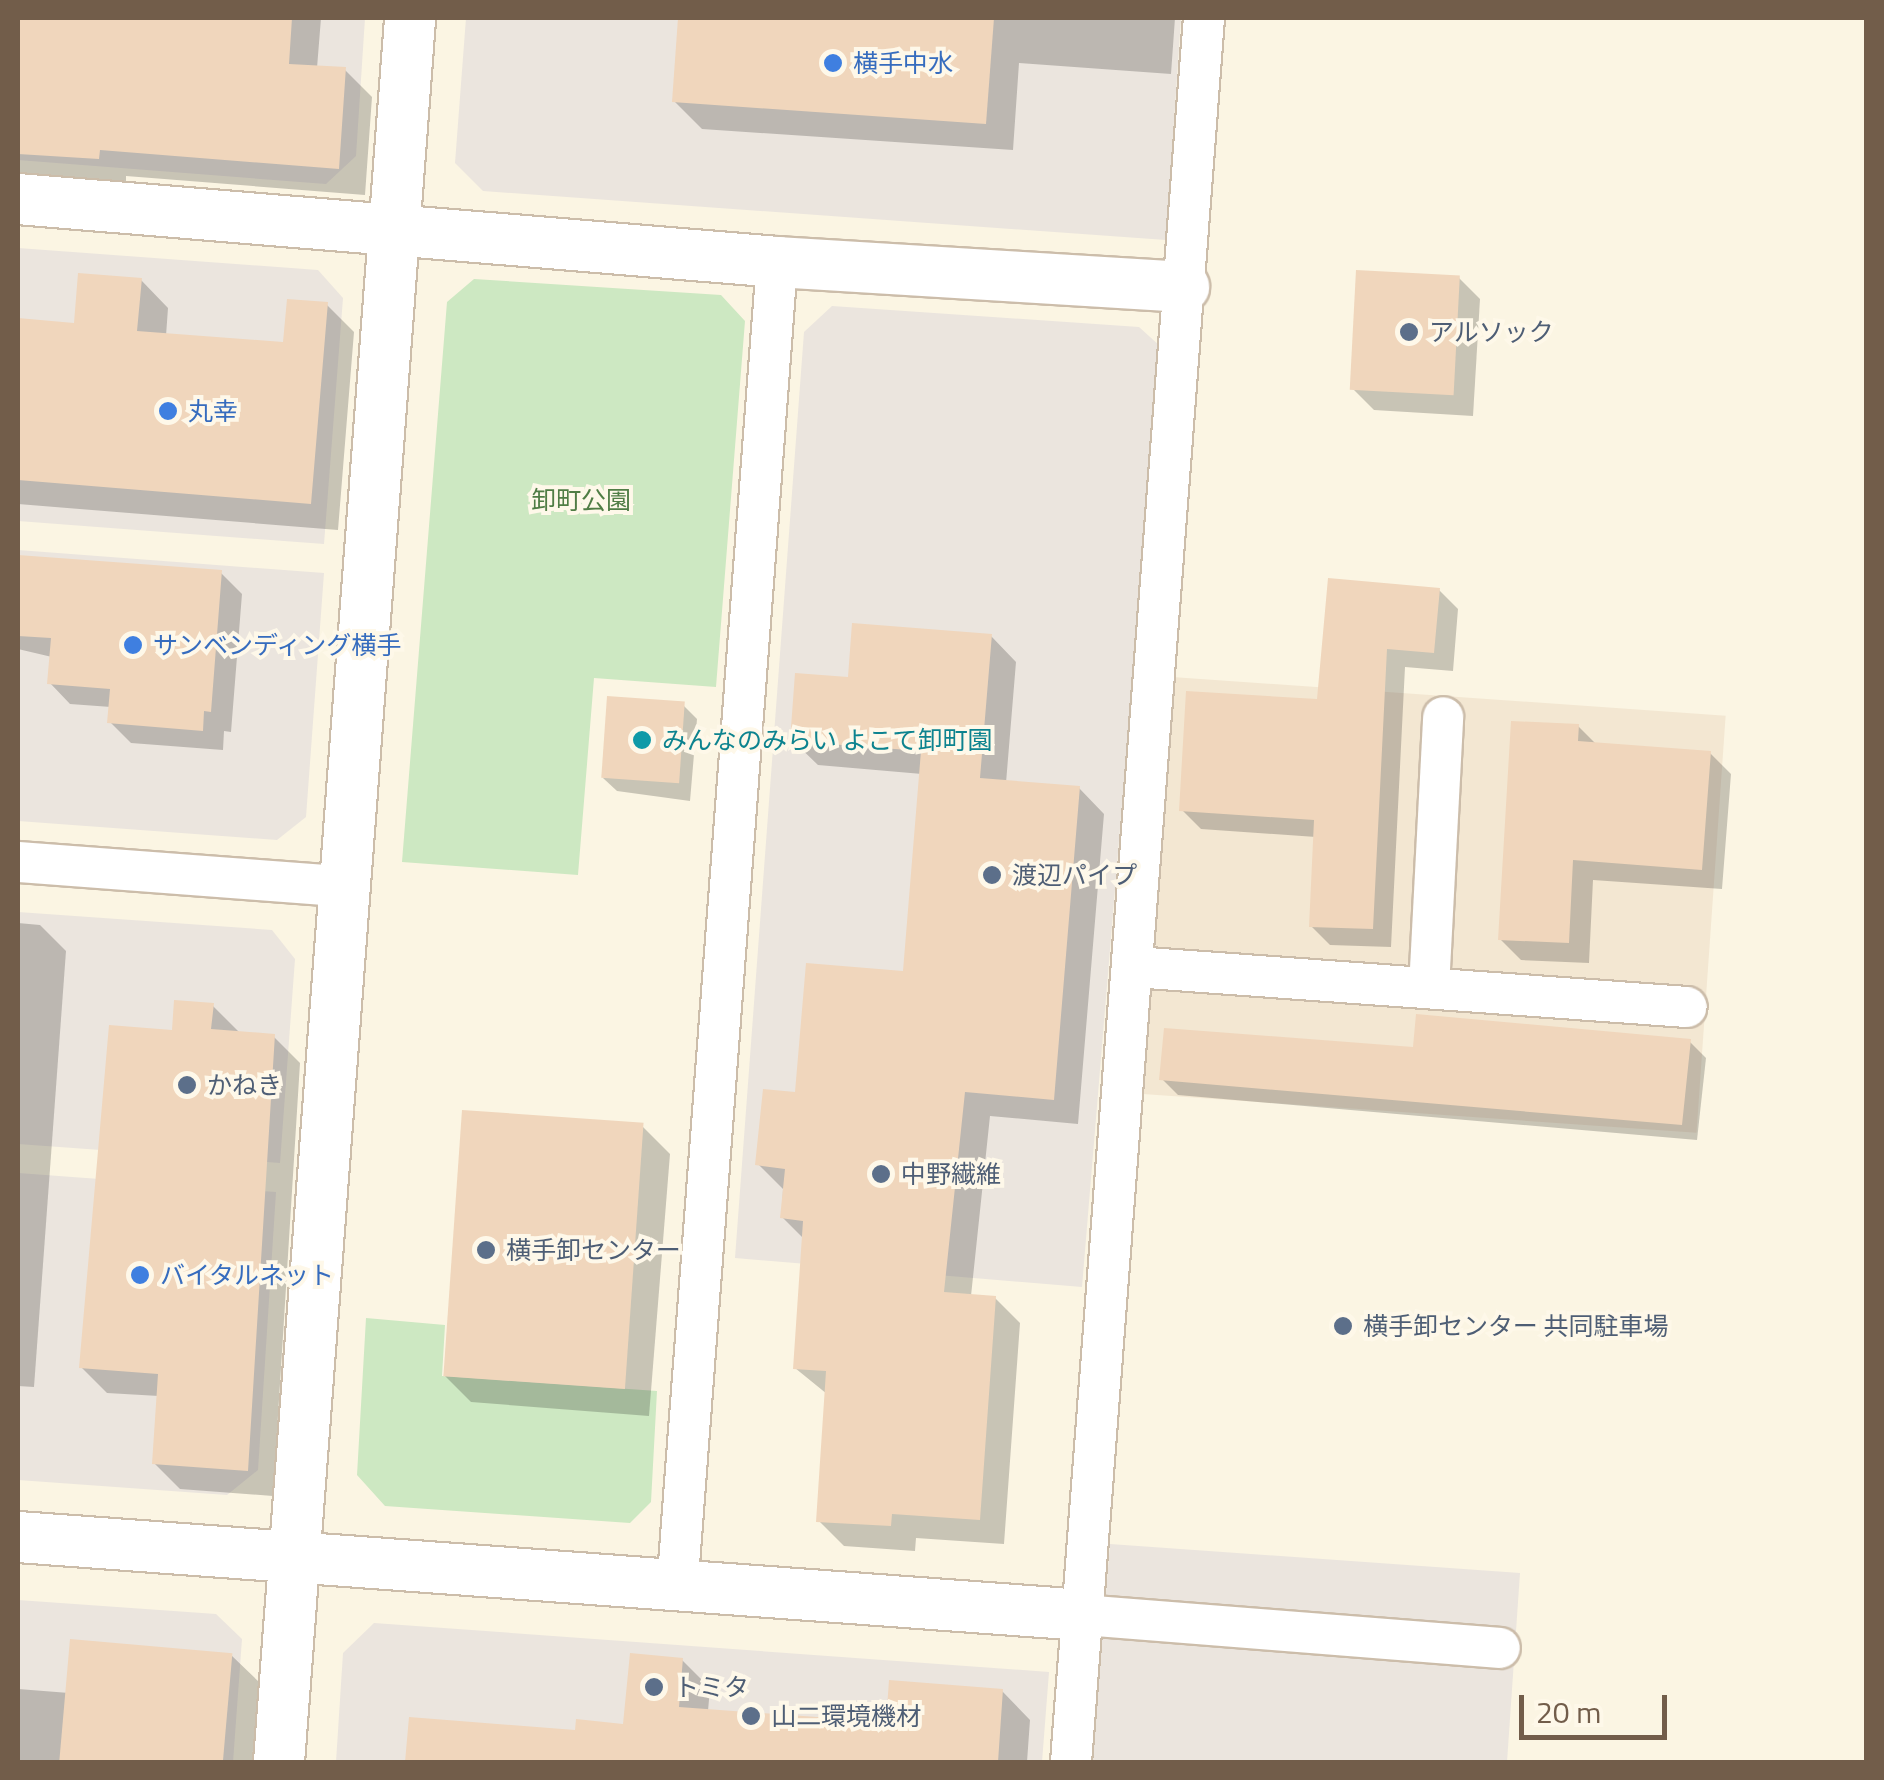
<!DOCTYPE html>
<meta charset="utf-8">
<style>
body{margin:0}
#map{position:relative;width:1884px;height:1780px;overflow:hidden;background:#fbf5e3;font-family:"Titillium Web","Noto Sans JP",sans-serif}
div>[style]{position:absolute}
.residential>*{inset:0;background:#f3e7d2;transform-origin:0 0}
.industrial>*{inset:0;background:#ebe5de}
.green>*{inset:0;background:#cde8c2}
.shadow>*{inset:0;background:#0003}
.building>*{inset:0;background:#f0d6bc;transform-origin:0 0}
.roads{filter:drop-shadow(2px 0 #ccbdaa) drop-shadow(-2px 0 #ccbdaa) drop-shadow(0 2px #ccbdaa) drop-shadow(0 -2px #ccbdaa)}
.minor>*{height:40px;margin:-20px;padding:0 20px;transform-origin:20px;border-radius:20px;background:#fff}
.tertiary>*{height:50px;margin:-25px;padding:0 25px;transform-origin:25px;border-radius:25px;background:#fff}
.dots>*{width:28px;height:28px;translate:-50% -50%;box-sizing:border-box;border:5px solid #fef8e9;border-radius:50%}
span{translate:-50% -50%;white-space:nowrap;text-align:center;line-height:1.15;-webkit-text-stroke:8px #fef8e9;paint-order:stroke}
.shop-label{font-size:25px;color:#366cbe}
.left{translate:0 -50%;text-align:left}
.service-label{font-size:25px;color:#4e5e75}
.park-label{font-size:25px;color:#507d45}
.culture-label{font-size:25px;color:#0d838f}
.frame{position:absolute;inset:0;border:20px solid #725d4a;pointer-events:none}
.scale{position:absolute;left:1519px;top:1695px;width:148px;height:45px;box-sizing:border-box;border:5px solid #725d4a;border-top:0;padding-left:12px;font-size:30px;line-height:35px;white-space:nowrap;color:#725d4a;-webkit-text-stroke:8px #fef8e9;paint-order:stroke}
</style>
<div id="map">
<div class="residential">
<div style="left:1172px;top:677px;width:555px;height:418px;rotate:4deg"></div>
</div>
<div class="industrial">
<div style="clip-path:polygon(18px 18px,365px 18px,356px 156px,326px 184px,18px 160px)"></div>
<div style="clip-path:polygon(466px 18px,1181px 18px,1166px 240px,483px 191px,455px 163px)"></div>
<div style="clip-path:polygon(18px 248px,318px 270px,343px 298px,324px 544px,18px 521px)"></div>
<div style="clip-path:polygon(832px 306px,1139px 327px,1160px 346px,1082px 1287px,735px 1258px,804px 332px)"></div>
<div style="clip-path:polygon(18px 550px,324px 573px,306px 817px,277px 840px,18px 821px)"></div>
<div style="clip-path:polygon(18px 912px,272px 930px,295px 959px,280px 1163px,18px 1144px)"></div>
<div style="clip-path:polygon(18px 1173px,276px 1192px,258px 1470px,227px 1495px,18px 1480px)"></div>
<div style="clip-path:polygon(1110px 1544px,1520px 1573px,1507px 1762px,1092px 1762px)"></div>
<div style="clip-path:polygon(18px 1600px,216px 1614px,242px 1639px,233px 1762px,18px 1762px)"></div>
<div style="clip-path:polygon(374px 1623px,1049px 1672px,1042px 1762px,336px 1762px,343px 1653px)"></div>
</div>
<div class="green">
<div style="clip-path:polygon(474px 279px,721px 295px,745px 321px,716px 687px,594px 678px,578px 875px,402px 862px,447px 302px)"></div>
<div style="clip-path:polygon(366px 1318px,445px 1325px,442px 1376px,657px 1391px,651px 1502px,630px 1523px,385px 1506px,357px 1475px)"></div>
</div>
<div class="shadow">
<div style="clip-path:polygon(18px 18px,321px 18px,317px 68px,344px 69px,372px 97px,365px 195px,126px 176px,126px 185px,18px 179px)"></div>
<div style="clip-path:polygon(680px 18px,1175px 18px,1171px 74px,1019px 63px,1013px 150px,702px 129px,674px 101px)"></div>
<div style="clip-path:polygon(1459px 278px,1480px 299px,1473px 416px,1374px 410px,1353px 389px)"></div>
<div style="clip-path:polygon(141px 280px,168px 308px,166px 336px,286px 345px,327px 305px,354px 332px,338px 530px,18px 504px,18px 320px,77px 325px)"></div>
<div style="clip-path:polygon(18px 558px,221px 573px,242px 594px,231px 732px,224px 731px,223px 750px,131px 743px,110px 722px,111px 707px,70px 704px,50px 683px,52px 657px,18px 649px)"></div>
<div style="clip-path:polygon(1439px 590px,1458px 609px,1453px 671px,1405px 667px,1391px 947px,1330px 945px,1311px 926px,1316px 837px,1201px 829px,1182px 810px,1320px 702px)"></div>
<div style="clip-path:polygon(991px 636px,1016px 662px,1006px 783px,1079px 788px,1104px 814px,1078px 1124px,990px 1116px,971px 1296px,995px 1298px,1020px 1323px,1004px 1544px,916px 1538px,915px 1551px,844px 1546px,819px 1521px,827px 1394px,795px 1368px,804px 1239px,782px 1217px,783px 1189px,758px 1164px,797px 1094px,905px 974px,922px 774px,818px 765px,792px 740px,850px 680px)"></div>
<div style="clip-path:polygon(683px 705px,697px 719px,690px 801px,617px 791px,603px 778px)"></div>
<div style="clip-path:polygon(1578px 726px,1597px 745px,1710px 753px,1731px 774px,1722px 889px,1593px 880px,1589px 963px,1521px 960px,1500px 939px)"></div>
<div style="clip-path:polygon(18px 923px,40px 925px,66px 951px,34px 1387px,18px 1386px)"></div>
<div style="clip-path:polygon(213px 1006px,239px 1032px,274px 1037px,300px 1063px,273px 1496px,180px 1489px,154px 1463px,159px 1396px,107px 1393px,81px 1367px,174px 1033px)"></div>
<div style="clip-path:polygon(1690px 1042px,1706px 1058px,1697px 1140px,1178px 1095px,1162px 1079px,1415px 1050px)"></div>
<div style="clip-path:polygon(642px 1126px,670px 1154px,649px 1416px,471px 1402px,444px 1375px)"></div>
<div style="clip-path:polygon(231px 1655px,259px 1682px,252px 1762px,18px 1762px,18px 1689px,69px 1693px)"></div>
<div style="clip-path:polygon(682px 1660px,710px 1688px,708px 1711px,889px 1725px,1002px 1691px,1030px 1720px,1027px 1762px,408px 1762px,411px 1720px,577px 1733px,626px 1726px)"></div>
</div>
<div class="building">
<div style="clip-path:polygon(18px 18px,292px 18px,289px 64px,346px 67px,339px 169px,100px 150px,99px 159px,18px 154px)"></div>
<div style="clip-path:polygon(678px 18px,994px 18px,986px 124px,672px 102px)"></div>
<div style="left:1356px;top:270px;width:104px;height:120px;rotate:3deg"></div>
<div style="clip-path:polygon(78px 273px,142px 278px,137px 331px,283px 342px,287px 299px,328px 302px,311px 504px,18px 480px,18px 318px,74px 323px)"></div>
<div style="clip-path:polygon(18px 555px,222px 570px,211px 712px,204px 711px,203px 731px,107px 723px,110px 689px,47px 684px,51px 638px,18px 636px)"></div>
<div style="clip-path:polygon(1328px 578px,1440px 588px,1434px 653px,1387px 649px,1373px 929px,1309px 927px,1314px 820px,1179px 811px,1186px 691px,1317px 699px)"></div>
<div style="clip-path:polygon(852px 623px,992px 634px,980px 778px,1080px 786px,1054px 1100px,965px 1092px,944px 1292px,996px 1296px,980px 1520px,892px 1514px,891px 1526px,816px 1522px,826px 1371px,793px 1369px,803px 1221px,780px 1218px,785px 1169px,755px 1165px,763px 1089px,795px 1092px,806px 963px,903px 971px,921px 751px,790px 741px,795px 673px,848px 677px)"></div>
<div style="left:607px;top:696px;width:78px;height:82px;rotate:4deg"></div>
<div style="clip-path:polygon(1511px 721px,1579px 724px,1578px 741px,1711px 751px,1702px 870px,1573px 860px,1569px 943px,1498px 940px)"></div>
<div style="clip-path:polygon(174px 1000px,214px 1003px,211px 1029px,275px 1034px,248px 1471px,152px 1464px,158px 1374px,79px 1368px,109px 1025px,172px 1030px)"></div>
<div style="clip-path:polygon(1416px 1014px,1691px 1039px,1682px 1125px,1159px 1080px,1164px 1028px,1413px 1047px)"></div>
<div style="left:462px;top:1110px;width:182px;height:267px;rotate:4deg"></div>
<div style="left:70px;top:1639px;width:163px;height:123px;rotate:5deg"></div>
<div style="clip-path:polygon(630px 1653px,683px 1658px,679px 1707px,886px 1722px,889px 1680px,1003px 1689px,998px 1762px,405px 1762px,409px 1717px,575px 1730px,576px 1719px,623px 1724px)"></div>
</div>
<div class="roads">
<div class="minor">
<div style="left:18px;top:862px;width:331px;rotate:4.3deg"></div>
<div style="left:1134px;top:967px;width:554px;rotate:4.14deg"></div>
<div style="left:1429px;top:988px;width:271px;rotate:-87deg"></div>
<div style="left:677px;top:1590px;width:1332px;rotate:-85.69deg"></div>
<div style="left:1082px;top:1615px;width:419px;rotate:4.5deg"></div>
<div style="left:1071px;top:1762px;width:1749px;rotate:-85.64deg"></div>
</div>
<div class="tertiary">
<div style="left:18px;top:199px;width:762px;rotate:4.74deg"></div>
<div style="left:777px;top:262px;width:408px;rotate:3.5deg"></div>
<div style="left:18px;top:1537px;width:1067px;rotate:4.19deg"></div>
<div style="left:279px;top:1762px;width:1749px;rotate:-85.7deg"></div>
</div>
</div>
<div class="dots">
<div style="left:833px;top:63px;background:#3f7fe0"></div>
<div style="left:1409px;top:332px;background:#5c6f8a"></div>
<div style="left:168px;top:411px;background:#3f7fe0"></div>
<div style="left:133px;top:645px;background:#3f7fe0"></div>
<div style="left:642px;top:740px;background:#0f9aa8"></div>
<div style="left:992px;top:875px;background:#5c6f8a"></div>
<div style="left:187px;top:1085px;background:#5c6f8a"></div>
<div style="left:881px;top:1174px;background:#5c6f8a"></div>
<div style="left:486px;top:1250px;background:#5c6f8a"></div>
<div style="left:140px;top:1275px;background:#3f7fe0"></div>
<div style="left:1343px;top:1326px;background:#5c6f8a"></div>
<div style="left:654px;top:1687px;background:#5c6f8a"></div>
<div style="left:751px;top:1716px;background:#5c6f8a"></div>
</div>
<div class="shop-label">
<span class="left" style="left:853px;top:63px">横手中水</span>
<span class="left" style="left:188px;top:411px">丸幸</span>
<span class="left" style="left:153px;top:645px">サンベンディング横手</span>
<span class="left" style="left:160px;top:1275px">バイタルネット</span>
</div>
<div class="service-label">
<span class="left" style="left:1429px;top:332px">アルソック</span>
<span class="left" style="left:1012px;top:875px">渡辺パイプ</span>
<span class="left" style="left:207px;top:1085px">かねき</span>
<span class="left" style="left:901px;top:1174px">中野繊維</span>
<span class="left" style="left:506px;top:1250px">横手卸センター</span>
<span class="left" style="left:1363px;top:1326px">横手卸センター 共同駐車場</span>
<span class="left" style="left:674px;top:1687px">トミタ</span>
<span class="left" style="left:771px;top:1716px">山二環境機材</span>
</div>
<div class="park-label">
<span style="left:581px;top:500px">卸町公園</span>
</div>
<div class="culture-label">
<span class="left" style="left:662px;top:740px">みんなのみらい よこて卸町園</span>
</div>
<div class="frame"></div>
<div class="scale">20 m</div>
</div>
